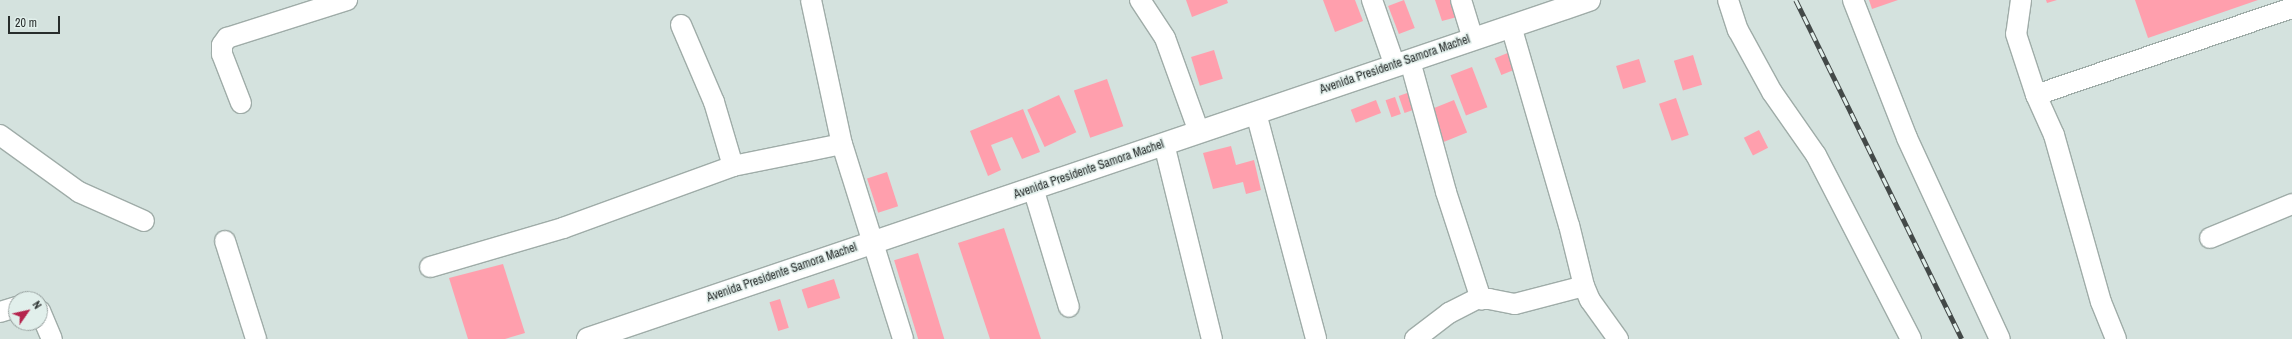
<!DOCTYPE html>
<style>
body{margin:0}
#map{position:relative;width:2292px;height:339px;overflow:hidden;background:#d4e2de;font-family:"Archivo Narrow",sans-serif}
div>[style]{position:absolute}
.building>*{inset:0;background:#ff9fad;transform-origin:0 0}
.roads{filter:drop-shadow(1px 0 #9faca8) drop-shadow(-1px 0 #9faca8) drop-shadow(0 1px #9faca8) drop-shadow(0 -1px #9faca8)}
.minor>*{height:20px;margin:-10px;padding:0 10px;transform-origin:10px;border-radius:10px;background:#fff}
.major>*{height:22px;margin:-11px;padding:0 11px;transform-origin:11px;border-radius:11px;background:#fff}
.rail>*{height:4.5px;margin-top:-2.25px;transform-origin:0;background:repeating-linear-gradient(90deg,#e1efeb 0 9px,#434948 0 18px);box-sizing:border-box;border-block:1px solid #434948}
span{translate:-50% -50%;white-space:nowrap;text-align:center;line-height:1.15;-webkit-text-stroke:3px #e1efeb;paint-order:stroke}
.street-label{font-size:12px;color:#282d2c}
.north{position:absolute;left:8px;top:291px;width:40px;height:40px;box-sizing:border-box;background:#e1efeb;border:1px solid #97a19f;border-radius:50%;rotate:56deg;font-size:11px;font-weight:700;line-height:16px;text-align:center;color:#282d2c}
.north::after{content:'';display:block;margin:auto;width:14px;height:18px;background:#b5244d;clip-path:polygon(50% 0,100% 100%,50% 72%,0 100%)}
.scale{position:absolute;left:8px;top:16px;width:52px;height:18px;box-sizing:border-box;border:2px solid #282d2c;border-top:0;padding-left:5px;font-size:12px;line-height:14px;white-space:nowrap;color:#282d2c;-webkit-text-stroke:3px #e1efeb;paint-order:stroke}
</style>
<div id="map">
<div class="building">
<div style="clip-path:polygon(1186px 0,1227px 0,1228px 3px,1192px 17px)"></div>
<div style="clip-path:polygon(1323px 0,1355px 0,1363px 21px,1335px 32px)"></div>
<div style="left:1404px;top:0;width:30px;height:17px;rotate:69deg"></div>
<div style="clip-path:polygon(1435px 0,1452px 0,1457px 17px,1442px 21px)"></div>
<div style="clip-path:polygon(1869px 0,1898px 0,1872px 9px)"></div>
<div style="clip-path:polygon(2046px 0,2057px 0,2047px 3px)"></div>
<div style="clip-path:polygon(2135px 0,2258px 0,2148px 38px)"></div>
<div style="left:1214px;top:50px;width:30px;height:24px;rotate:73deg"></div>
<div style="left:1515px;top:50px;width:18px;height:22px;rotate:68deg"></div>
<div style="left:1693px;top:55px;width:31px;height:20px;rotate:73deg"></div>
<div style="left:1639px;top:59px;width:24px;height:24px;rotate:73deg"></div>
<div style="left:1472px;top:67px;width:43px;height:23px;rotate:69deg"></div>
<div style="left:1107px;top:79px;width:50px;height:35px;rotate:71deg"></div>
<div style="left:1410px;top:92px;width:18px;height:12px;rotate:71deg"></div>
<div style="left:1059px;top:95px;width:41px;height:35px;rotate:65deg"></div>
<div style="left:1395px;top:97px;width:18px;height:10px;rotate:71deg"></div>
<div style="left:1676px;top:98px;width:39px;height:18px;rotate:71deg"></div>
<div style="left:1376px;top:100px;width:14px;height:27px;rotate:69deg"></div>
<div style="left:1454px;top:100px;width:35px;height:30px;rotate:68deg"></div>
<div style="clip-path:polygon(1023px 109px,1040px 152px,1022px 159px,1012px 137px,991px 145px,1001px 170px,988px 176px,970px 131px)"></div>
<div style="left:1759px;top:130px;width:20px;height:17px;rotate:63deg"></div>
<div style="clip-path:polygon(1231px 146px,1236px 165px,1254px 160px,1261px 190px,1246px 194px,1243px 182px,1213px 189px,1203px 153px)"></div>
<div style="left:887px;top:172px;width:36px;height:21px;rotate:72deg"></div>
<div style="clip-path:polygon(1004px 228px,1041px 339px,990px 339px,958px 243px)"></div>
<div style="left:918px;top:253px;width:90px;height:25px;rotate:73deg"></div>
<div style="clip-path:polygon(503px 264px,525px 333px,505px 339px,468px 339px,449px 278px)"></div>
<div style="left:834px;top:279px;width:20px;height:34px;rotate:72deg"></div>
<div style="left:780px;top:299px;width:30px;height:11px;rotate:73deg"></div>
</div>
<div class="roads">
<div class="minor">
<div style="left:811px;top:0;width:147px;rotate:77.9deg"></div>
<div style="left:842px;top:144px;width:204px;rotate:72.6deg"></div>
<div style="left:1140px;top:0;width:45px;rotate:56.7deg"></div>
<div style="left:1165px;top:38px;width:100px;rotate:70.1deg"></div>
<div style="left:1372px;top:0;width:70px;rotate:70.8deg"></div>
<div style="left:1461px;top:0;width:41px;rotate:72.9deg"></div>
<div style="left:1728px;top:0;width:32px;rotate:72deg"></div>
<div style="left:1738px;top:30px;width:71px;rotate:61.3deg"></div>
<div style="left:1772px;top:92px;width:77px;rotate:55.1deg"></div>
<div style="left:1816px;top:155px;width:207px;rotate:62.7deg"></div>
<div style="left:1853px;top:0;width:148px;rotate:68.6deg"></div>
<div style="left:1907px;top:138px;width:221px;rotate:65.2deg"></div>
<div style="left:2021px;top:0;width:34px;rotate:98deg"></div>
<div style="left:2016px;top:34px;width:64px;rotate:71.8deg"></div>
<div style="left:2036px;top:95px;width:44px;rotate:65.8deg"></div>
<div style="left:2054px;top:135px;width:173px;rotate:74.3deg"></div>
<div style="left:2101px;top:302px;width:40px;rotate:68deg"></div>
<div style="left:681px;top:25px;width:84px;rotate:66.8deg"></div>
<div style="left:714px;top:102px;width:67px;rotate:73.5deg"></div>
<div style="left:1511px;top:26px;width:207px;rotate:73.8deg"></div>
<div style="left:1569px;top:225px;width:63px;rotate:76.2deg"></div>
<div style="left:1584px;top:286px;width:15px;rotate:67deg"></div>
<div style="left:1590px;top:300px;width:48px;rotate:54.3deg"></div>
<div style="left:1410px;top:61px;width:136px;rotate:74.6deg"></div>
<div style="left:1446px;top:192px;width:113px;rotate:71.9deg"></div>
<div style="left:2036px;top:95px;width:270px;rotate:-18.8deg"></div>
<div style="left:241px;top:103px;width:53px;rotate:-111.2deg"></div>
<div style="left:222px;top:54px;width:9px;rotate:-90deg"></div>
<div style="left:222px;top:45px;width:9px;rotate:-54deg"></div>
<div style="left:227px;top:38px;width:126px;rotate:-17.6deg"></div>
<div style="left:1256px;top:113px;width:234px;rotate:75.1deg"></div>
<div style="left:0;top:135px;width:97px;rotate:35.8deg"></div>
<div style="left:79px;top:192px;width:71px;rotate:24deg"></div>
<div style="left:1164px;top:144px;width:201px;rotate:76.2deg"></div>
<div style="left:1033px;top:188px;width:124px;rotate:73.2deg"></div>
<div style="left:2210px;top:238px;width:89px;rotate:-22.5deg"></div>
<div style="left:225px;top:241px;width:103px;rotate:72.4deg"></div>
<div style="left:430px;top:267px;width:139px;rotate:-16.3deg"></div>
<div style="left:563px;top:228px;width:181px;rotate:-20deg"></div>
<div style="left:733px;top:166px;width:111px;rotate:-11.4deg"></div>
<div style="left:40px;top:311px;width:30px;rotate:67deg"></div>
<div style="left:0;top:312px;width:17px;rotate:-17deg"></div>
<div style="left:1415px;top:339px;width:43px;rotate:-37.4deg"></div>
<div style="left:1449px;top:313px;width:30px;rotate:-27deg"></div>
<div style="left:1476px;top:299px;width:13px"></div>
<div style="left:1489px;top:299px;width:26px;rotate:11deg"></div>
<div style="left:1515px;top:304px;width:71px;rotate:-14.6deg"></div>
</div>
<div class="major">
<div style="left:588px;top:339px;width:1057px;rotate:-18.71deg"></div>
</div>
</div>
<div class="rail">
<div style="left:1796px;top:0;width:377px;rotate:63.9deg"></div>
</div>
<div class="street-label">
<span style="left:1395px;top:65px;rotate:-19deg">Avenida Presidente Samora Machel</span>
<span style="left:1089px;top:170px;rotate:-19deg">Avenida Presidente Samora Machel</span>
<span style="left:782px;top:273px;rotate:-19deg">Avenida Presidente Samora Machel</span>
</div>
<div class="north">N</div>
<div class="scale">20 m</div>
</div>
